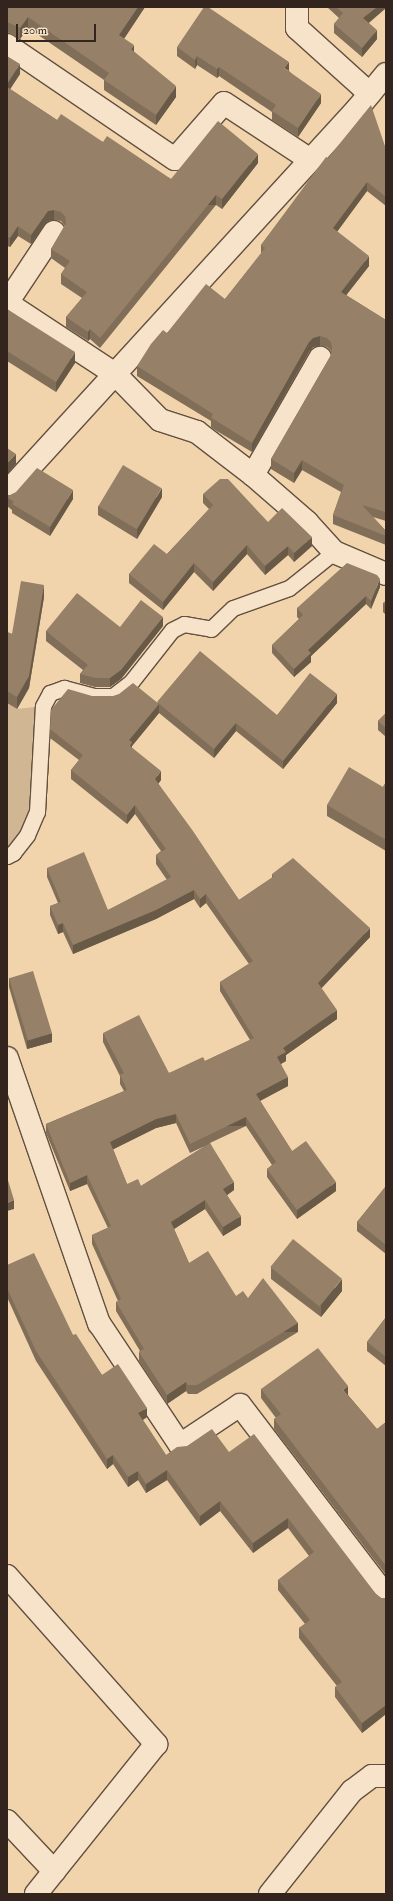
<!DOCTYPE html>
<style>
body{margin:0}
#map{position:relative;width:393px;height:1901px;overflow:hidden;background:#f1d4ac;font-family:"IM FELL Double Pica",serif}
div>[style]{position:absolute}
.green>*{inset:0;background:#d1b694}
.roads{filter:drop-shadow(1px 0 #625041) drop-shadow(-1px 0 #625041) drop-shadow(0 1px #625041) drop-shadow(0 -1px #625041)}
.service>*{height:15px;margin:-7.5px;padding:0 7.5px;transform-origin:7.5px;border-radius:7.5px;background:#f6e3c9}
.minor>*{height:22px;margin:-11px;padding:0 11px;transform-origin:11px;border-radius:11px;background:#f6e3c9}
.tertiary>*{height:22px;margin:-11px;padding:0 11px;transform-origin:11px;border-radius:11px;background:#f6e3c9}
.wall>*{inset:0;background:#816e59}
.shaded-wall>*{inset:0;background:#695a48;transform-origin:0 0}
.building>*{inset:0;background:#968067;transform-origin:0 0}
span{translate:-50% -50%;white-space:nowrap;text-align:center;line-height:1.15;-webkit-text-stroke:3px #f6e3c9;paint-order:stroke}
.frame{position:absolute;inset:0;border:8px solid #33241d;pointer-events:none}
.scale{position:absolute;left:16px;top:24px;width:80px;height:18px;box-sizing:border-box;border:2px solid #33241d;border-top:0;padding-left:5px;font-size:12px;line-height:14px;white-space:nowrap;color:#33241d;-webkit-text-stroke:3px #f6e3c9;paint-order:stroke}
</style>
<div id="map">
<div class="green">
<div style="clip-path:polygon(7px 703px,17px 709px,43px 706px,37px 812px,7px 856px)"></div>
</div>
<div class="roads">
<div class="service">
<div style="left:7px;top:856px;width:7px;rotate:-27deg"></div>
<div style="left:13px;top:853px;width:23px;rotate:-52deg"></div>
<div style="left:27px;top:835px;width:25px;rotate:-67deg"></div>
<div style="left:37px;top:812px;width:106px;rotate:-86.8deg"></div>
<div style="left:43px;top:706px;width:15px;rotate:-62deg"></div>
<div style="left:50px;top:693px;width:15px;rotate:-20deg"></div>
<div style="left:64px;top:688px;width:31px;rotate:15deg"></div>
<div style="left:94px;top:696px;width:19px"></div>
<div style="left:113px;top:696px;width:23px;rotate:-38deg"></div>
<div style="left:131px;top:682px;width:66px;rotate:-51.7deg"></div>
<div style="left:172px;top:630px;width:13px;rotate:-27deg"></div>
<div style="left:184px;top:624px;width:27px;rotate:10deg"></div>
<div style="left:211px;top:629px;width:30px;rotate:-44deg"></div>
<div style="left:233px;top:608px;width:59px;rotate:-19.7deg"></div>
<div style="left:289px;top:588px;width:58px;rotate:-38.7deg"></div>
</div>
<div class="minor">
<div style="left:297px;top:7px;width:21px;rotate:90deg"></div>
<div style="left:297px;top:28px;width:98px;rotate:42.1deg"></div>
<div style="left:7px;top:45px;width:203px;rotate:34.2deg"></div>
<div style="left:175px;top:159px;width:74px;rotate:-48.8deg"></div>
<div style="left:224px;top:103px;width:102px;rotate:33.4deg"></div>
<div style="left:7px;top:303px;width:129px;rotate:33.3deg"></div>
<div style="left:115px;top:374px;width:64px;rotate:45.6deg"></div>
<div style="left:160px;top:420px;width:39px;rotate:18deg"></div>
<div style="left:197px;top:432px;width:71px;rotate:37.5deg"></div>
<div style="left:253px;top:475px;width:72px;rotate:41deg"></div>
<div style="left:307px;top:522px;width:40px;rotate:48deg"></div>
<div style="left:334px;top:552px;width:56px;rotate:22.9deg"></div>
<div style="left:7px;top:303px;width:85px;rotate:-56.5deg"></div>
<div style="left:253px;top:475px;width:135px;rotate:-60.2deg"></div>
<div style="left:7px;top:1058px;width:281px;rotate:70.9deg"></div>
<div style="left:99px;top:1323px;width:146px;rotate:56.4deg"></div>
<div style="left:180px;top:1445px;width:72px;rotate:-33.7deg"></div>
<div style="left:240px;top:1405px;width:240px;rotate:52.6deg"></div>
<div style="left:7px;top:1576px;width:225px;rotate:48.4deg"></div>
<div style="left:156px;top:1744px;width:192px;rotate:128.7deg"></div>
<div style="left:7px;top:1821px;width:69px;rotate:46.8deg"></div>
</div>
<div class="tertiary">
<div style="left:7px;top:492px;width:520px;rotate:-47.57deg"></div>
<div style="left:358px;top:108px;width:44px;rotate:-50.5deg"></div>
<div style="left:270px;top:1894px;width:132px;rotate:-51.5deg"></div>
<div style="left:352px;top:1791px;width:25px;rotate:-37deg"></div>
<div style="left:372px;top:1776px;width:14px"></div>
</div>
</div>
<div class="wall">
<div style="clip-path:polygon(7px 7px,145px 7px,124px 39px,134px 52px,176px 97px,156px 125px,104px 90px,104px 80px,28px 28px,20px 39px,7px 32px)"></div>
<div style="clip-path:polygon(327px 7px,386px 7px,386px 8px,369px 23px,377px 39px,362px 57px,334px 33px,334px 24px,339px 18px)"></div>
<div style="clip-path:polygon(177px 47px,289px 71px,321px 103px,298px 137px,272px 120px,272px 112px,219px 76px,217px 78px,197px 65px,195px 69px,177px 56px)"></div>
<div style="clip-path:polygon(7px 56px,20px 74px,10px 89px,57px 120px,103px 142px,171px 179px,258px 163px,222px 209px,216px 205px,100px 348px,90px 339px,88px 341px,66px 327px,66px 317px,82px 298px,61px 284px,61px 274px,65px 268px,51px 258px,51px 249px,65px 226px,61px 221px,54px 220px,48px 221px,31px 244px,18px 236px,10px 247px,7px 246px)"></div>
<div style="clip-path:polygon(386px 149px,386px 206px,367px 191px,337px 232px,369px 266px,346px 295px,386px 320px,386px 521px,373px 517px,386px 531px,386px 545px,333px 524px,333px 515px,341px 492px,302px 470px,294px 483px,271px 469px,271px 459px,331px 355px,331px 351px,327px 347px,320px 346px,313px 347px,309px 352px,252px 452px,215px 430px,211px 427px,211px 421px,137px 376px,137px 366px,167px 333px,225px 299px,261px 254px,261px 245px,328px 158px)"></div>
<div style="clip-path:polygon(7px 309px,75px 363px,56px 392px,7px 361px)"></div>
<div style="clip-path:polygon(203px 494px,268px 522px,312px 546px,294px 562px,288px 555px,265px 575px,247px 554px,213px 591px,194px 572px,163px 610px,129px 583px,129px 574px,167px 554px,209px 509px,203px 503px)"></div>
<div style="clip-path:polygon(7px 495px,73px 499px,50px 536px,12px 513px,12px 510px,7px 506px)"></div>
<div style="clip-path:polygon(162px 497px,137px 539px,98px 515px,98px 506px)"></div>
<div style="clip-path:polygon(380px 587px,371px 609px,366px 604px,311px 656px,311px 662px,294px 677px,272px 653px,272px 645px,299px 619px,297px 617px,297px 608px)"></div>
<div style="clip-path:polygon(44px 597px,29px 688px,17px 709px,7px 703px,7px 632px,12px 634px)"></div>
<div style="clip-path:polygon(386px 601px,386px 615px,383px 612px,383px 603px)"></div>
<div style="clip-path:polygon(163px 626px,121px 679px,110px 687px,95px 687px,80px 683px,80px 674px,83px 670px,46px 641px,46px 631px,120px 627px)"></div>
<div style="clip-path:polygon(evenodd,92px 696px,277px 715px,337px 703px,283px 769px,236px 731px,214px 758px,159px 713px,132px 746px,132px 748px,161px 780px,158px 784px,239px 900px,272px 878px,272px 874px,370px 937px,321px 988px,337px 1019px,286px 1055px,286px 1061px,281px 1064px,288px 1086px,260px 1101px,292px 1151px,336px 1191px,297px 1219px,267px 1177px,267px 1169px,272px 1165px,246px 1126px,210px 1143px,234px 1190px,227px 1195px,241px 1225px,223px 1236px,205px 1209px,174px 1229px,189px 1263px,236px 1296px,248px 1298px,298px 1332px,197px 1394px,188px 1394px,186px 1391px,167px 1404px,139px 1361px,139px 1352px,140px 1351px,116px 1311px,116px 1302px,118px 1301px,92px 1244px,92px 1235px,108px 1228px,87px 1184px,70px 1191px,46px 1133px,46px 1124px,124px 1091px,120px 1084px,120px 1076px,103px 1042px,103px 1033px,169px 1073px,205px 1061px,250px 1040px,220px 991px,220px 982px,249px 964px,206px 903px,200px 908px,194px 899px,156px 919px,73px 954px,63px 932px,58px 934px,50px 915px,50px 906px,58px 903px,47px 877px,47px 868px,108px 910px,167px 880px,156px 864px,156px 855px,161px 851px,135px 814px,127px 824px,71px 779px,71px 770px,79px 760px,50px 738px,50px 729px,92px 696px,176px 1123px,190px 1153px,205px 1146px,141px 1186px,127px 1184px,113px 1149px,156px 1128px,176px 1123px)"></div>
<div style="clip-path:polygon(386px 713px,386px 737px,378px 730px,378px 721px)"></div>
<div style="clip-path:polygon(386px 782px,386px 851px,327px 816px,327px 805px,383px 787px)"></div>
<div style="clip-path:polygon(9px 978px,52px 1042px,27px 1049px,9px 987px)"></div>
<div style="clip-path:polygon(386px 1186px,386px 1254px,357px 1231px,357px 1222px)"></div>
<div style="clip-path:polygon(7px 1265px,73px 1335px,102px 1375px,147px 1417px,143px 1420px,166px 1455px,229px 1452px,376px 1594px,381px 1598px,386px 1598px,386px 1714px,362px 1733px,335px 1697px,335px 1687px,337px 1686px,299px 1638px,299px 1628px,305px 1624px,278px 1590px,278px 1580px,309px 1556px,288px 1528px,253px 1553px,220px 1511px,200px 1526px,167px 1480px,146px 1493px,138px 1480px,128px 1487px,113px 1464px,107px 1469px,36px 1361px,7px 1297px)"></div>
<div style="clip-path:polygon(271px 1267px,342px 1291px,321px 1317px,271px 1279px)"></div>
<div style="clip-path:polygon(386px 1317px,386px 1366px,367px 1351px,367px 1342px)"></div>
<div style="clip-path:polygon(261px 1389px,348px 1395px,377px 1429px,386px 1422px,386px 1575px,274px 1429px,274px 1419px,276px 1418px,261px 1398px)"></div>
</div>
<div class="shaded-wall">
<div style="clip-path:polygon(138px 7px,145px 7px,119px 46px,119px 35px)"></div>
<div style="clip-path:polygon(377px 7px,386px 7px,386px 8px,363px 27px,363px 18px)"></div>
<div style="clip-path:polygon(28px 17px,28px 28px,20px 39px,20px 28px)"></div>
<div style="clip-path:polygon(377px 30px,377px 39px,362px 57px,362px 48px)"></div>
<div style="clip-path:polygon(134px 45px,134px 55px,131px 49px)"></div>
<div style="clip-path:polygon(197px 56px,197px 65px,195px 69px,195px 60px)"></div>
<div style="clip-path:polygon(289px 62px,289px 71px,284px 68px)"></div>
<div style="clip-path:polygon(20px 64px,20px 74px,7px 94px,7px 84px)"></div>
<div style="clip-path:polygon(219px 67px,219px 76px,217px 78px,217px 69px)"></div>
<div style="clip-path:polygon(176px 86px,176px 97px,156px 125px,156px 115px)"></div>
<div style="clip-path:polygon(321px 94px,321px 103px,298px 137px,298px 128px)"></div>
<div style="clip-path:polygon(258px 154px,258px 163px,222px 209px,222px 199px)"></div>
<div style="clip-path:polygon(367px 182px,367px 191px,333px 237px,333px 228px)"></div>
<div style="left:216px;top:195px;width:10px;height:184px;rotate:90deg"></div>
<div style="clip-path:polygon(54px 210px,54px 220px,48px 221px,31px 244px,31px 235px,48px 211px)"></div>
<div style="clip-path:polygon(18px 226px,18px 236px,10px 247px,10px 238px)"></div>
<div style="clip-path:polygon(369px 256px,369px 266px,341px 302px,341px 292px)"></div>
<div style="clip-path:polygon(90px 329px,90px 339px,88px 341px,88px 332px)"></div>
<div style="clip-path:polygon(320px 336px,320px 346px,313px 347px,309px 352px,252px 452px,252px 443px,309px 342px,313px 338px)"></div>
<div style="clip-path:polygon(75px 352px,75px 363px,56px 392px,56px 382px)"></div>
<div style="clip-path:polygon(16px 454px,16px 464px,7px 474px,7px 463px)"></div>
<div style="clip-path:polygon(302px 460px,302px 470px,294px 483px,294px 473px)"></div>
<div style="clip-path:polygon(162px 488px,162px 497px,137px 539px,137px 529px)"></div>
<div style="clip-path:polygon(73px 490px,73px 499px,50px 536px,50px 527px)"></div>
<div style="clip-path:polygon(312px 537px,312px 546px,294px 562px,294px 553px)"></div>
<div style="clip-path:polygon(247px 545px,247px 554px,213px 591px,213px 582px)"></div>
<div style="clip-path:polygon(288px 546px,288px 555px,265px 575px,265px 566px)"></div>
<div style="clip-path:polygon(194px 563px,194px 572px,163px 610px,163px 602px)"></div>
<div style="clip-path:polygon(380px 579px,380px 587px,371px 609px,371px 601px)"></div>
<div style="clip-path:polygon(44px 585px,44px 597px,29px 688px,17px 709px,17px 697px)"></div>
<div style="clip-path:polygon(366px 596px,366px 604px,311px 656px,311px 662px,294px 677px,294px 669px,308px 650px)"></div>
<div style="clip-path:polygon(163px 617px,163px 626px,121px 679px,110px 687px,110px 678px)"></div>
<div style="clip-path:polygon(337px 694px,337px 703px,283px 769px,283px 761px)"></div>
<div style="clip-path:polygon(159px 704px,159px 713px,132px 746px,132px 751px,130px 755px,129px 740px)"></div>
<div style="clip-path:polygon(236px 723px,236px 731px,214px 758px,214px 749px)"></div>
<div style="clip-path:polygon(161px 771px,161px 780px,155px 788px,155px 779px)"></div>
<div style="clip-path:polygon(135px 805px,135px 814px,127px 824px,127px 815px)"></div>
<div style="clip-path:polygon(194px 890px,194px 899px,156px 919px,73px 954px,73px 945px)"></div>
<div style="clip-path:polygon(206px 894px,206px 903px,200px 908px,200px 899px)"></div>
<div style="clip-path:polygon(63px 923px,63px 932px,58px 934px,58px 925px)"></div>
<div style="clip-path:polygon(370px 928px,370px 937px,318px 992px,318px 983px)"></div>
<div style="clip-path:polygon(337px 1010px,337px 1019px,286px 1055px,286px 1061px,277px 1066px,277px 1057px,283px 1048px)"></div>
<div style="clip-path:polygon(52px 1033px,52px 1042px,27px 1049px,27px 1040px)"></div>
<div style="clip-path:polygon(288px 1077px,288px 1086px,256px 1103px,256px 1094px)"></div>
<div style="clip-path:polygon(176px 1114px,176px 1123px,156px 1128px,110px 1151px,110px 1142px,156px 1119px)"></div>
<div style="left:246px;top:1117px;width:9px;height:62px;rotate:90deg"></div>
<div style="clip-path:polygon(87px 1175px,87px 1184px,70px 1191px,70px 1183px)"></div>
<div style="clip-path:polygon(234px 1182px,234px 1190px,223px 1198px,223px 1189px)"></div>
<div style="clip-path:polygon(336px 1182px,336px 1191px,297px 1219px,297px 1210px)"></div>
<div style="clip-path:polygon(14px 1200px,14px 1209px,7px 1211px,7px 1203px)"></div>
<div style="clip-path:polygon(205px 1200px,205px 1209px,171px 1231px,171px 1222px)"></div>
<div style="clip-path:polygon(241px 1216px,241px 1225px,223px 1236px,223px 1227px)"></div>
<div style="clip-path:polygon(342px 1279px,342px 1291px,321px 1317px,321px 1305px)"></div>
<div style="left:298px;top:1323px;width:9px;height:119px;rotate:90deg"></div>
<div style="clip-path:polygon(186px 1382px,186px 1391px,167px 1404px,167px 1395px)"></div>
<div style="clip-path:polygon(348px 1386px,348px 1396px,343px 1390px)"></div>
<div style="clip-path:polygon(147px 1408px,147px 1417px,138px 1423px,138px 1413px)"></div>
<div style="clip-path:polygon(113px 1455px,113px 1464px,107px 1469px,107px 1459px)"></div>
<div style="clip-path:polygon(167px 1470px,167px 1480px,146px 1493px,146px 1484px)"></div>
<div style="clip-path:polygon(138px 1471px,138px 1480px,128px 1487px,128px 1477px)"></div>
<div style="clip-path:polygon(220px 1501px,220px 1511px,200px 1526px,200px 1516px)"></div>
<div style="clip-path:polygon(288px 1518px,288px 1528px,253px 1553px,253px 1543px)"></div>
<div style="clip-path:polygon(386px 1705px,386px 1714px,362px 1733px,362px 1723px)"></div>
</div>
<div class="building">
<div style="clip-path:polygon(7px 7px,138px 7px,119px 35px,134px 45px,131px 49px,176px 86px,156px 115px,104px 80px,109px 73px,28px 17px,20px 28px,7px 22px)"></div>
<div style="clip-path:polygon(204px 7px,208px 7px,289px 62px,284px 68px,321px 94px,298px 128px,272px 111px,276px 105px,219px 67px,217px 69px,197px 56px,195px 60px,177px 47px)"></div>
<div style="clip-path:polygon(336px 7px,377px 7px,363px 18px,377px 30px,362px 48px,334px 24px,343px 13px)"></div>
<div style="clip-path:polygon(7px 56px,20px 64px,7px 84px)"></div>
<div style="clip-path:polygon(7px 87px,57px 120px,61px 114px,103px 142px,107px 136px,171px 179px,218px 121px,258px 154px,222px 199px,216px 195px,100px 338px,90px 329px,88px 332px,66px 317px,87px 292px,61px 274px,70px 261px,51px 249px,66px 223px,65px 216px,61px 212px,54px 210px,48px 211px,31px 235px,18px 226px,10px 238px,7px 236px)"></div>
<div style="clip-path:polygon(371px 105px,386px 149px,386px 197px,367px 182px,333px 228px,369px 256px,341px 292px,386px 320px,386px 512px,362px 505px,386px 531px,386px 536px,333px 515px,344px 485px,302px 460px,294px 473px,271px 459px,331px 355px,332px 348px,331px 342px,327px 338px,320px 336px,313px 338px,309px 342px,252px 443px,215px 420px,211px 418px,213px 414px,137px 366px,151px 344px,163px 330px,167px 333px,206px 284px,225px 299px,265px 248px,261px 245px,326px 157px,328px 158px)"></div>
<div style="clip-path:polygon(7px 309px,75px 352px,56px 382px,7px 351px)"></div>
<div style="clip-path:polygon(7px 448px,16px 454px,7px 463px)"></div>
<div style="left:123px;top:465px;width:45px;height:48px;rotate:31deg"></div>
<div style="clip-path:polygon(37px 468px,73px 490px,50px 527px,12px 504px,14px 502px,7px 497px,7px 495px,10px 495px,16px 492px)"></div>
<div style="clip-path:polygon(220px 479px,228px 479px,268px 522px,282px 508px,312px 537px,294px 553px,288px 546px,265px 566px,247px 545px,213px 582px,194px 563px,163px 602px,129px 574px,154px 544px,167px 554px,213px 505px,203px 494px)"></div>
<div style="clip-path:polygon(347px 563px,377px 575px,380px 579px,371px 601px,366px 596px,308px 650px,311px 653px,294px 669px,272px 645px,303px 615px,297px 608px)"></div>
<div style="clip-path:polygon(21px 581px,44px 585px,29px 676px,17px 697px,7px 691px,7px 632px,12px 634px)"></div>
<div style="clip-path:polygon(77px 593px,120px 627px,141px 600px,163px 617px,121px 670px,110px 678px,95px 678px,80px 674px,88px 665px,46px 631px)"></div>
<div style="clip-path:polygon(386px 601px,386px 606px,383px 603px)"></div>
<div style="clip-path:polygon(200px 651px,277px 715px,310px 673px,337px 694px,283px 761px,236px 723px,214px 749px,157px 702px)"></div>
<div style="clip-path:polygon(133px 683px,159px 704px,129px 740px,132px 742px,130px 746px,161px 771px,155px 779px,193px 831px,239px 900px,274px 876px,272px 874px,293px 858px,370px 928px,318px 983px,337px 1010px,283px 1048px,286px 1052px,277px 1057px,288px 1077px,256px 1094px,292px 1151px,306px 1141px,336px 1182px,297px 1210px,267px 1169px,276px 1162px,246px 1117px,190px 1144px,176px 1114px,156px 1119px,110px 1142px,127px 1184px,138px 1179px,141px 1186px,210px 1143px,234px 1182px,223px 1189px,241px 1216px,223px 1227px,205px 1200px,171px 1222px,189px 1263px,208px 1251px,236px 1296px,243px 1291px,248px 1298px,263px 1278px,298px 1323px,197px 1385px,188px 1385px,186px 1382px,167px 1395px,139px 1352px,144px 1349px,116px 1302px,121px 1299px,92px 1235px,111px 1226px,87px 1175px,70px 1183px,46px 1124px,127px 1090px,120px 1075px,124px 1073px,103px 1033px,139px 1015px,169px 1073px,203px 1057px,205px 1061px,254px 1038px,220px 982px,253px 961px,206px 894px,200px 899px,194px 890px,156px 910px,73px 945px,63px 923px,58px 925px,50px 906px,61px 902px,47px 868px,84px 852px,108px 910px,171px 877px,156px 855px,166px 849px,135px 805px,127px 815px,71px 770px,83px 755px,50px 729px,51px 710px,68px 689px,92px 696px,113px 696px,119px 694px)"></div>
<div style="clip-path:polygon(386px 713px,386px 728px,378px 721px)"></div>
<div style="clip-path:polygon(349px 767px,383px 787px,386px 782px,386px 840px,327px 805px)"></div>
<div style="left:33px;top:971px;width:65px;height:25px;rotate:73deg"></div>
<div style="clip-path:polygon(7px 1177px,14px 1200px,7px 1203px)"></div>
<div style="clip-path:polygon(386px 1186px,386px 1245px,357px 1222px)"></div>
<div style="left:293px;top:1239px;width:63px;height:36px;rotate:39deg"></div>
<div style="clip-path:polygon(34px 1253px,73px 1335px,76px 1334px,102px 1375px,118px 1364px,147px 1408px,138px 1413px,166px 1455px,177px 1447px,187px 1446px,212px 1429px,229px 1452px,254px 1434px,376px 1594px,381px 1598px,386px 1598px,386px 1705px,362px 1723px,335px 1687px,342px 1682px,299px 1628px,310px 1620px,278px 1580px,314px 1552px,288px 1518px,253px 1543px,220px 1501px,200px 1516px,167px 1470px,146px 1484px,138px 1471px,128px 1477px,113px 1455px,107px 1459px,36px 1351px,7px 1288px,7px 1265px)"></div>
<div style="clip-path:polygon(386px 1317px,386px 1357px,367px 1342px)"></div>
<div style="clip-path:polygon(318px 1348px,348px 1386px,343px 1390px,377px 1429px,386px 1422px,386px 1566px,274px 1419px,281px 1414px,261px 1389px)"></div>
</div>
<div class="frame"></div>
<div class="scale">20 m</div>
</div>
